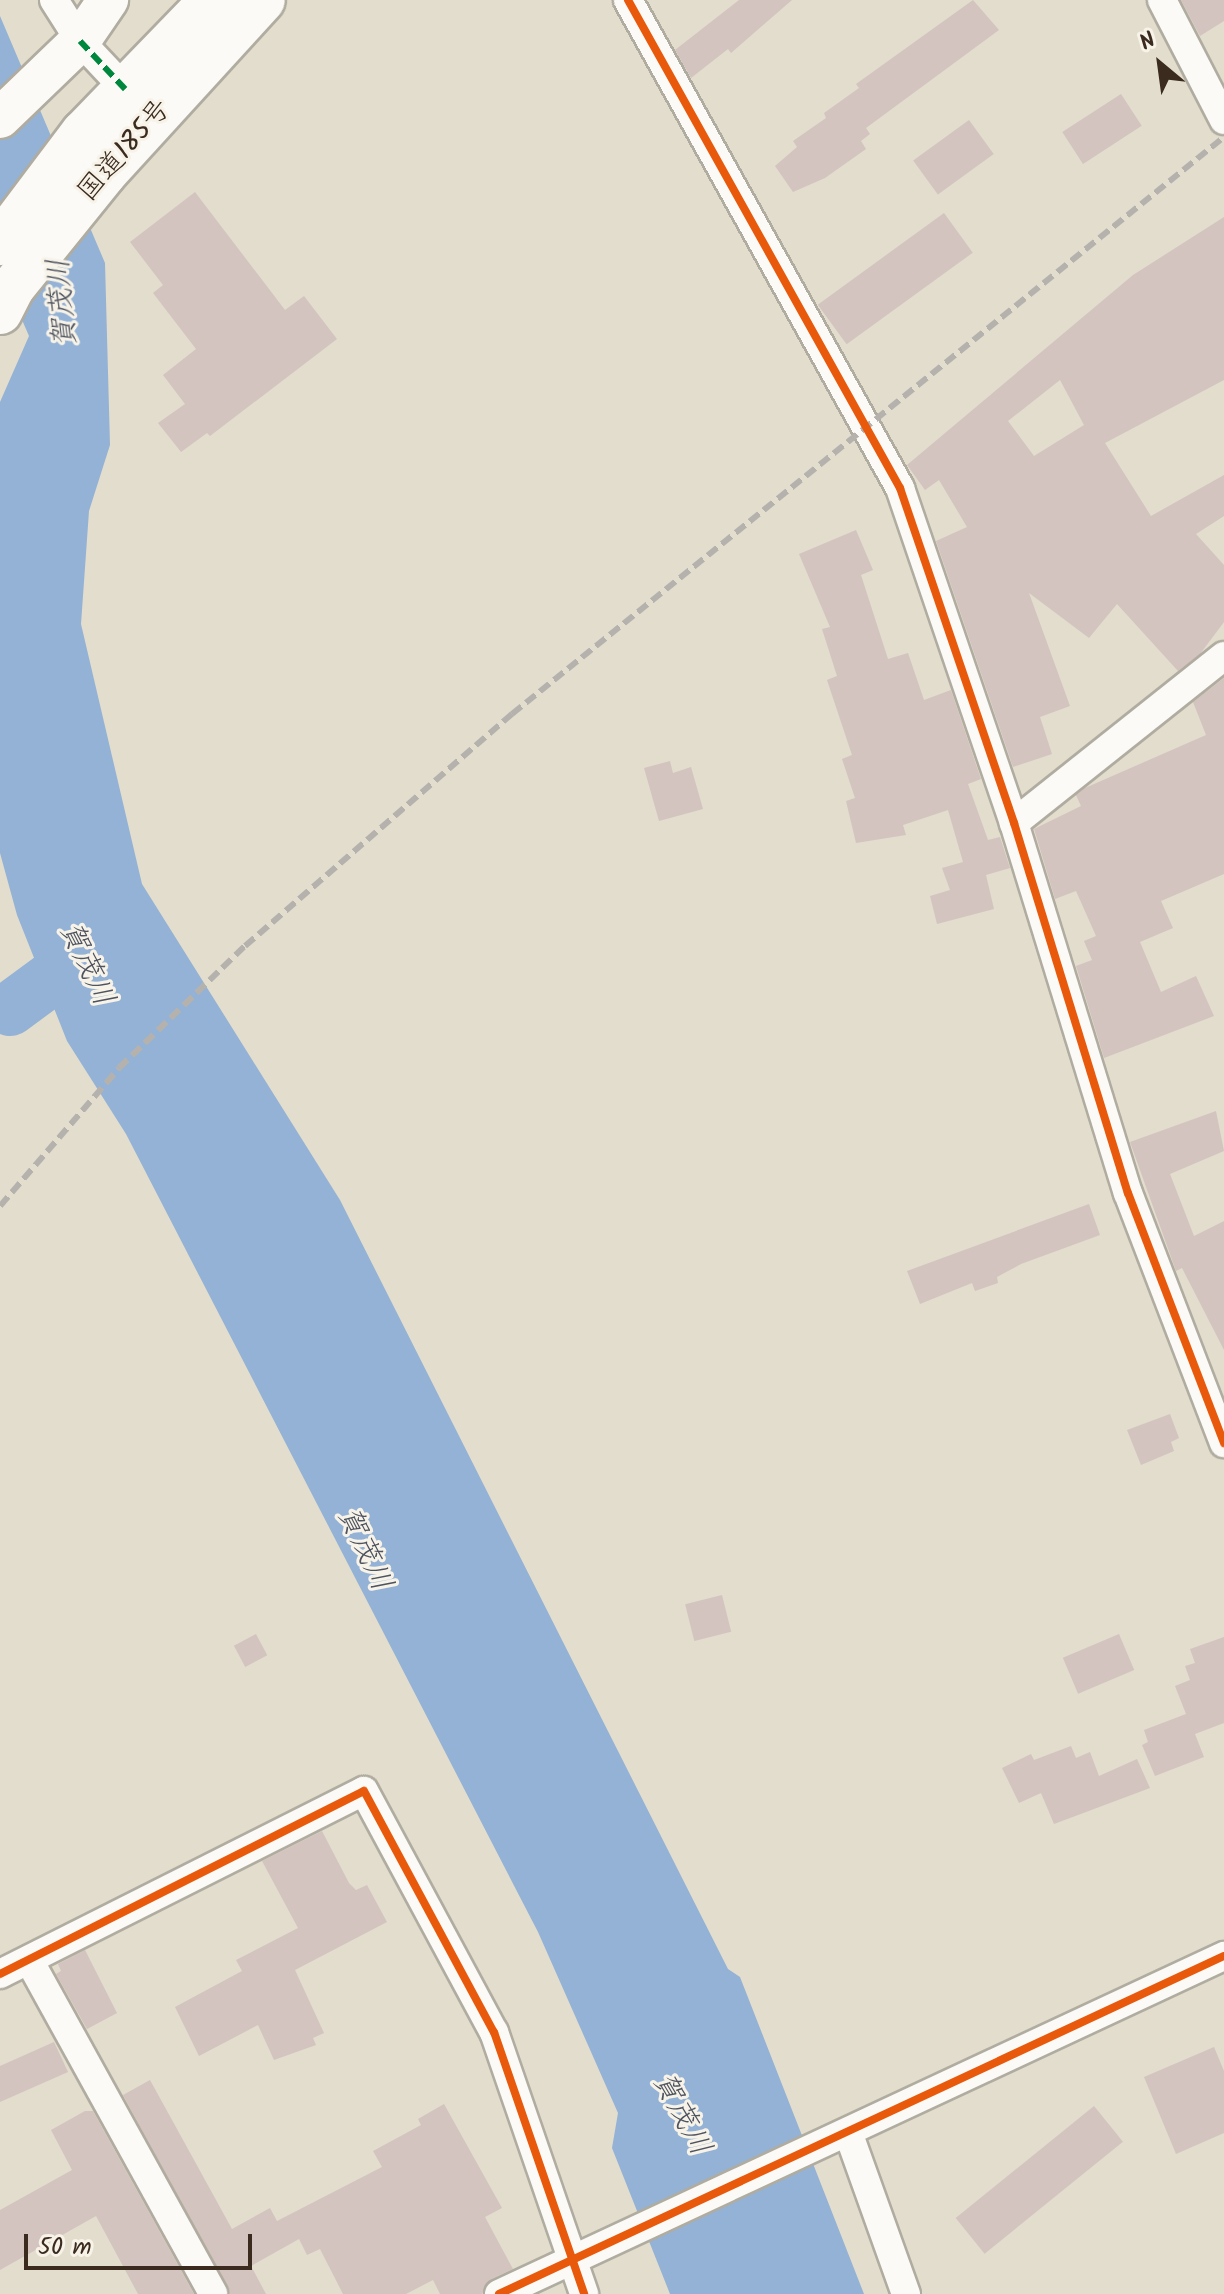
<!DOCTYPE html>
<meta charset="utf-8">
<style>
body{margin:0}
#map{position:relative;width:1224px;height:2294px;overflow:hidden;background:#e2ddcc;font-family:Kalam,"Klee One",sans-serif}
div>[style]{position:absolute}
.water>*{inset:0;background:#93b2d6}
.river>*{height:54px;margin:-27px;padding:0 27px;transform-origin:27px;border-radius:27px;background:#93b2d6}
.building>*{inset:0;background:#d3c4c0;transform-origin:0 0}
.roads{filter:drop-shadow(2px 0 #b0aca0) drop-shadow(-2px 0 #b0aca0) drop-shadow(0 2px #b0aca0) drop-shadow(0 -2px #b0aca0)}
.street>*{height:28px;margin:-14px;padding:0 14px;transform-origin:14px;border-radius:14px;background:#fbfaf7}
.secondary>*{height:40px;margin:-20px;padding:0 20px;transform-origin:20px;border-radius:20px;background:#fbfaf7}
.highway>*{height:44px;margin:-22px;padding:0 22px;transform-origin:22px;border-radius:22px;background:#fbfaf7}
.rail>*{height:6px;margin-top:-3px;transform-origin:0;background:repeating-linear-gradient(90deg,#b5b2ae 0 12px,transparent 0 18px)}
.quiet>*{height:6px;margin-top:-3px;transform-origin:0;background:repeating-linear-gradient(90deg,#00873e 0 12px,transparent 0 18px)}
.cycleway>*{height:8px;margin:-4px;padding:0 4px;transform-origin:4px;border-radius:4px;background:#e8590c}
span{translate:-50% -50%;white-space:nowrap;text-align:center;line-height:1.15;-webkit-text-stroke:6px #f7f3e8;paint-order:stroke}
.street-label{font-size:28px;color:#3b2a1e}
.water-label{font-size:30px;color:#4e5360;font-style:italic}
.north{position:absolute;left:1120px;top:24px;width:80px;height:80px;-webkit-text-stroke:6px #f7f3e8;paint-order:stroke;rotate:331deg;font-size:22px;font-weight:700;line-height:32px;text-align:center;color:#3b2a1e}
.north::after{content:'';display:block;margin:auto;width:28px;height:36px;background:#3b2a1e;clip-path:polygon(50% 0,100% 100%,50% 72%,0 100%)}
.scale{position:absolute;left:24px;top:2234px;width:228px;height:36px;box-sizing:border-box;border:4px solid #3b2a1e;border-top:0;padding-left:10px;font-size:24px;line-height:28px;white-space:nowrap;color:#3b2a1e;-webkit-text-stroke:6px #f7f3e8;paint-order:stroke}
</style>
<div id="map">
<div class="water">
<div style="clip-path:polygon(0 16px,105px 263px,110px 445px,89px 511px,81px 624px,142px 884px,340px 1200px,728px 1969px,740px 1977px,864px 2294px,670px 2294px,612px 2148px,618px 2113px,538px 1932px,126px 1134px,67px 1041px,17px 915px,0 853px,0 402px,29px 336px,0 269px)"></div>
</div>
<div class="river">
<div style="left:10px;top:1009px;width:89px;rotate:-36.4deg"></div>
</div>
<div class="building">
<div style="clip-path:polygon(739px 0,792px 0,731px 53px,728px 49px,691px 78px,675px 50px)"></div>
<div style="clip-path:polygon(973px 0,999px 30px,866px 128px,870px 134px,861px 141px,866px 149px,825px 178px,793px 192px,775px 166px,797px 147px,793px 141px,826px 118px,824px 113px,859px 88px,856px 84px)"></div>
<div style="clip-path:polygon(1181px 0,1224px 0,1224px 21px,1200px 36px)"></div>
<div style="left:1121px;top:94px;width:38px;height:70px;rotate:57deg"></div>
<div style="left:969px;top:120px;width:42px;height:69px;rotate:54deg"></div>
<div style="clip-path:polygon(195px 192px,285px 310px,304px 296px,337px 339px,210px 436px,207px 433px,181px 452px,158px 423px,185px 404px,163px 375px,196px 349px,153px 293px,163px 285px,130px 242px)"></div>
<div style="left:944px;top:213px;width:49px;height:156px;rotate:54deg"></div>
<div style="clip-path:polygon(evenodd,1224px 217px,1224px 380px,1105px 443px,1151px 516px,1224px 475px,1224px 516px,1196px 534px,1224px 565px,1224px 622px,1200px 654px,1178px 671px,1117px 604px,1089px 638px,1029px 593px,1070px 706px,1040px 717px,1052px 754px,1013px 767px,936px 541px,967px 527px,939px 480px,925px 490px,907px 465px,1133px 275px,1224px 217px,1060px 380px,1084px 425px,1034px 456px,1008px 421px,1060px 380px)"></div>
<div style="clip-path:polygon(856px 530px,873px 570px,861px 575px,888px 659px,908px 653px,924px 700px,951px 690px,981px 779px,968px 784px,988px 840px,1000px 837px,1010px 868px,986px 875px,994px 909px,937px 924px,930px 896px,950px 890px,942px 868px,963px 862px,948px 810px,903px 825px,906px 835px,856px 843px,846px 801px,855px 798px,842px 759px,852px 755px,827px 680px,837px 676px,822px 629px,830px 627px,799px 554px)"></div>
<div style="clip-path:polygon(1224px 678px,1224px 874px,1161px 901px,1173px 928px,1140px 942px,1161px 992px,1196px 976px,1214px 1016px,1104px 1058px,1076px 966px,1092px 960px,1084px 941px,1096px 936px,1076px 891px,1055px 899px,1034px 829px,1081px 806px,1076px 795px,1085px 788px,1206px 735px,1193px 702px)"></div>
<div style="clip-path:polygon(670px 761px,673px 773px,691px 767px,703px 809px,659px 821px,644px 768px)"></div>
<div style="clip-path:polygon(1216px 1111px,1224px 1151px,1170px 1174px,1194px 1236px,1224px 1221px,1224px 1350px,1182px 1268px,1176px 1271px,1130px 1142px)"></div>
<div style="clip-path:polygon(1089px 1204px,1100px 1235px,1021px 1264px,997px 1277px,998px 1283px,975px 1291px,972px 1283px,920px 1304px,907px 1271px)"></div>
<div style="clip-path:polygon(1170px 1414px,1179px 1438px,1171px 1442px,1174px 1451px,1141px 1465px,1127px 1430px)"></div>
<div style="left:722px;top:1595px;width:38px;height:38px;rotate:76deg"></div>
<div style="left:256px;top:1634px;width:24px;height:25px;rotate:62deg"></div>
<div style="left:1119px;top:1634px;width:39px;height:61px;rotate:67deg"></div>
<div style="clip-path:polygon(1224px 1637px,1224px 1723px,1195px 1734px,1204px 1757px,1155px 1776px,1142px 1745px,1148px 1742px,1144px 1730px,1186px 1714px,1175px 1686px,1190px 1680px,1185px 1666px,1195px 1663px,1190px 1649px)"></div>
<div style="clip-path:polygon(1071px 1746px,1076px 1758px,1090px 1752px,1099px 1776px,1137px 1759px,1150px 1788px,1054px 1824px,1041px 1793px,1019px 1803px,1002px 1768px,1031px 1754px,1034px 1760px)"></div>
<div style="clip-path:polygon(322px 1831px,349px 1883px,356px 1890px,367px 1885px,387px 1922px,295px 1970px,324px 2033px,313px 2038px,316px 2045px,274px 2060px,258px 2025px,199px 2056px,175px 2007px,242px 1971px,236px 1960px,298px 1928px,262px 1861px)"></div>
<div style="clip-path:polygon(85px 1950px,117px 2013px,87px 2029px,56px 1974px,61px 1971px,58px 1964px)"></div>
<div style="clip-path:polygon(54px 2042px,68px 2072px,0 2102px,0 2066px)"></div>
<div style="clip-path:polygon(1214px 2047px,1224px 2071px,1224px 2133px,1176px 2154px,1144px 2077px)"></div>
<div style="clip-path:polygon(150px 2080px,232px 2229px,270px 2208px,277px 2221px,382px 2167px,373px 2151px,421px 2125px,418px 2119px,444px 2104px,502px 2208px,485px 2217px,513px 2269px,491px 2279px,482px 2294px,440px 2294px,433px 2280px,406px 2294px,343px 2294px,320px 2249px,307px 2255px,299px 2239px,251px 2266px,266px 2294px,230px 2294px,123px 2095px)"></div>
<div style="left:1094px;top:2106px;width:46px;height:178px;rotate:51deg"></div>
<div style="clip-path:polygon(85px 2111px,93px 2111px,194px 2294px,138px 2294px,96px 2216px,0 2270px,0 2210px,72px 2170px,51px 2130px)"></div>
</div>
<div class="roads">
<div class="street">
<div style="left:54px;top:0;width:49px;rotate:57.6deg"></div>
<div style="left:80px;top:41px;width:66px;rotate:46.8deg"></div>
<div style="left:628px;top:0;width:559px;rotate:60.87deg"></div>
<div style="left:900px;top:488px;width:354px;rotate:71.2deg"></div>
<div style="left:1014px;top:823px;width:387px;rotate:72.9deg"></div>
<div style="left:1128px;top:1193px;width:268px;rotate:69deg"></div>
<div style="left:1162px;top:0;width:135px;rotate:62.7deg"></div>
<div style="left:1014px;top:823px;width:268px;rotate:-38.5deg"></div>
<div style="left:29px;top:1960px;width:381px;rotate:61.1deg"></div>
<div style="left:0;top:1974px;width:407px;rotate:-26.7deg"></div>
<div style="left:364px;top:1791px;width:274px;rotate:61.7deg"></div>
<div style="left:494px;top:2032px;width:277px;rotate:71deg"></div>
<div style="left:848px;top:2132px;width:172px;rotate:70.3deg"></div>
<div style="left:499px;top:2294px;width:800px;rotate:-25deg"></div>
</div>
<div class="secondary">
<div style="left:0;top:118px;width:111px;rotate:-43.9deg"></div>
<div style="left:80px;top:41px;width:50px;rotate:-55.7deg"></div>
</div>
<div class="highway">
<div style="left:0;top:243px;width:138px;rotate:-53deg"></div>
<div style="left:83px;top:133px;width:185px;rotate:-45.9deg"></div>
<div style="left:0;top:312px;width:28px;rotate:-63deg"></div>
<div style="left:13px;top:287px;width:146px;rotate:-51.1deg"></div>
<div style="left:105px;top:173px;width:234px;rotate:-47.6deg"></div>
</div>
</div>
<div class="rail">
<div style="left:0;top:1206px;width:182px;rotate:-49.2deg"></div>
<div style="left:119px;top:1068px;width:175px;rotate:-44.1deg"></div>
<div style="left:245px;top:946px;width:354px;rotate:-41deg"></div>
<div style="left:512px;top:714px;width:916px;rotate:-39.02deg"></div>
</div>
<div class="quiet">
<div style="left:80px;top:41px;width:66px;rotate:46.8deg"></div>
</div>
<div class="cycleway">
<div style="left:628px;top:0;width:559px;rotate:60.87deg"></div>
<div style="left:900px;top:488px;width:354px;rotate:71.2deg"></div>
<div style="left:1014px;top:823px;width:387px;rotate:72.9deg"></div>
<div style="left:1128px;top:1193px;width:268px;rotate:69deg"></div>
<div style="left:0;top:1974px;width:407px;rotate:-26.7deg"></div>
<div style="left:364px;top:1791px;width:274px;rotate:61.7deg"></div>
<div style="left:494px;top:2032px;width:277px;rotate:71deg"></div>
<div style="left:499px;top:2294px;width:800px;rotate:-25deg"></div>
</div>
<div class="street-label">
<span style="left:125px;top:151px;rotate:-49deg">国道185号</span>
</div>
<div class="water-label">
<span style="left:63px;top:303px;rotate:-95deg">賀茂川</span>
<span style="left:86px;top:964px;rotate:65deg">賀茂川</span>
<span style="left:364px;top:1549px;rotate:65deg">賀茂川</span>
<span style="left:681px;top:2114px;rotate:62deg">賀茂川</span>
</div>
<div class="north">N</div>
<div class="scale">50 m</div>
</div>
